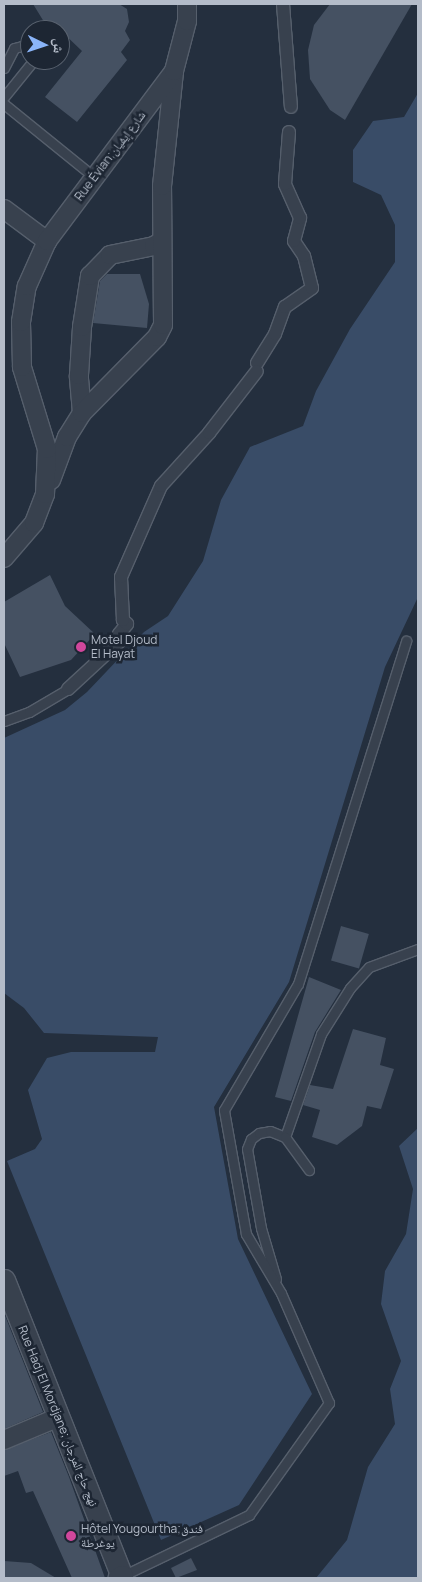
<!DOCTYPE html>
<meta charset="utf-8">
<style>
body{margin:0}
#map{position:relative;width:422px;height:1582px;overflow:hidden;background:#242f3e;font-family:Manrope,"Noto Naskh Arabic",sans-serif}
div>[style]{position:absolute}
.water>*{inset:0;background:#394c67}
.building>*{inset:0;background:#455162;transform-origin:0 0}
.roads{filter:drop-shadow(1px 0 #565f6c) drop-shadow(-1px 0 #565f6c) drop-shadow(0 1px #565f6c) drop-shadow(0 -1px #565f6c)}
.service>*{height:9px;margin:-4.5px;padding:0 4.5px;transform-origin:4.5px;border-radius:4.5px;background:#38414e}
.pedestrian>*{height:12px;margin:-6px;padding:0 6px;transform-origin:6px;border-radius:6px;background:#38414e}
.minor>*{height:18px;margin:-9px;padding:0 9px;transform-origin:9px;border-radius:9px;background:#38414e}
.tertiary>*{height:21px;margin:-10.5px;padding:0 10.5px;transform-origin:10.5px;border-radius:10.5px;background:#38414e}
.dots>*{width:14px;height:14px;translate:-50% -50%;box-sizing:border-box;border:2px solid #1d2633;border-radius:50%}
span{translate:-50% -50%;white-space:nowrap;text-align:center;line-height:1.15;-webkit-text-stroke:5px #1d2633;paint-order:stroke}
.street-label{font-size:12px;color:#b4bcc9}
.poi-label{font-size:12px;color:#b4bcc9}
.left{translate:0 -50%;text-align:left}
.frame{position:absolute;inset:0;border:5px solid #b4bcc9;pointer-events:none}
.north{position:absolute;left:20px;top:20px;width:50px;height:50px;box-sizing:border-box;background:#1d2633;border:1px solid #59626f;border-radius:50%;rotate:94deg;font-size:14px;font-weight:700;line-height:20px;text-align:center;color:#b4bcc9}
.north::after{content:'';display:block;margin:auto;width:18px;height:22px;background:#8ab4f8;clip-path:polygon(50% 0,100% 100%,50% 72%,0 100%)}
</style>
<div id="map">
<div class="water">
<div style="clip-path:polygon(418px 93px,418px 597px,385px 667px,289px 982px,214px 1107px,238px 1239px,312px 1394px,239px 1505px,161px 1540px,7px 1161px,35px 1149px,42px 1139px,28px 1090px,47px 1058px,71px 1052px,155px 1052px,158px 1037px,44px 1033px,24px 1008px,4px 993px,4px 738px,65px 710px,87px 692px,144px 632px,168px 616px,203px 561px,221px 500px,250px 447px,303px 426px,316px 391px,350px 329px,395px 262px,395px 225px,381px 195px,353px 182px,353px 150px,373px 121px,404px 117px)"></div>
<div style="clip-path:polygon(418px 1128px,418px 1578px,316px 1578px,347px 1540px,368px 1467px,395px 1424px,390px 1389px,401px 1361px,381px 1304px,385px 1271px,406px 1234px,413px 1189px,399px 1146px)"></div>
</div>
<div class="building">
<div style="clip-path:polygon(33px 4px,119px 4px,127px 9px,129px 22px,125px 31px,130px 40px,121px 52px,127px 60px,77px 122px,45px 97px,82px 51px,60px 30px,49px 30px)"></div>
<div style="clip-path:polygon(330px 4px,412px 4px,345px 120px,330px 110px,310px 79px,308px 50px,314px 25px)"></div>
<div style="clip-path:polygon(107px 274px,140px 274px,149px 304px,147px 328px,93px 323px,100px 281px)"></div>
<div style="clip-path:polygon(50px 575px,65px 606px,95px 634px,71px 660px,20px 677px,4px 643px,4px 602px)"></div>
<div style="left:341px;top:926px;width:29px;height:36px;rotate:16deg"></div>
<div style="clip-path:polygon(309px 977px,341px 990px,315px 1032px,291px 1101px,275px 1097px)"></div>
<div style="clip-path:polygon(353px 1029px,386px 1038px,380px 1065px,394px 1069px,381px 1109px,367px 1106px,362px 1126px,337px 1145px,312px 1137px,320px 1110px,303px 1105px,310px 1085px,333px 1089px)"></div>
<div style="clip-path:polygon(4px 1313px,43px 1412px,4px 1429px)"></div>
<div style="clip-path:polygon(51px 1432px,69px 1477px,105px 1578px,72px 1578px,33px 1491px,26px 1493px,18px 1471px,4px 1476px,4px 1450px)"></div>
<div style="clip-path:polygon(191px 1558px,197px 1570px,176px 1578px,171px 1568px)"></div>
<div style="clip-path:polygon(4px 1561px,31px 1563px,56px 1578px,4px 1578px)"></div>
</div>
<div class="roads">
<div class="service">
<div style="left:4px;top:68px;width:22px;rotate:-63deg"></div>
<div style="left:14px;top:48px;width:8px;rotate:-14deg"></div>
<div style="left:22px;top:46px;width:9px;rotate:27deg"></div>
<div style="left:4px;top:97px;width:48px;rotate:-51deg"></div>
<div style="left:4px;top:104px;width:116px;rotate:39deg"></div>
<div style="left:4px;top:721px;width:27px;rotate:-20deg"></div>
<div style="left:29px;top:712px;width:45px;rotate:-30.5deg"></div>
<div style="left:285px;top:1137px;width:109px;rotate:-70.7deg"></div>
<div style="left:321px;top:1034px;width:54px;rotate:-57.8deg"></div>
<div style="left:350px;top:988px;width:28px;rotate:-48deg"></div>
<div style="left:369px;top:967px;width:52px;rotate:-20.2deg"></div>
<div style="left:276px;top:1279px;width:53px;rotate:-106.4deg"></div>
<div style="left:261px;top:1228px;width:80px;rotate:-100deg"></div>
<div style="left:247px;top:1149px;width:11px;rotate:-68deg"></div>
<div style="left:251px;top:1139px;width:10px;rotate:-37deg"></div>
<div style="left:259px;top:1133px;width:11px;rotate:-10deg"></div>
<div style="left:270px;top:1131px;width:16px;rotate:22deg"></div>
<div style="left:285px;top:1137px;width:41px;rotate:54deg"></div>
<div style="left:122px;top:1576px;width:141px;rotate:-25.7deg"></div>
<div style="left:249px;top:1515px;width:138px;rotate:-54.5deg"></div>
<div style="left:329px;top:1403px;width:120px;rotate:-113.6deg"></div>
<div style="left:281px;top:1293px;width:69px;rotate:-120.7deg"></div>
<div style="left:246px;top:1234px;width:126px;rotate:-100.1deg"></div>
<div style="left:224px;top:1110px;width:146px;rotate:-59.6deg"></div>
<div style="left:298px;top:984px;width:360px;rotate:-72.5deg"></div>
</div>
<div class="pedestrian">
<div style="left:283px;top:4px;width:103px;rotate:85.6deg"></div>
<div style="left:257px;top:363px;width:34px;rotate:-58deg"></div>
<div style="left:275px;top:334px;width:29px;rotate:-70deg"></div>
<div style="left:285px;top:307px;width:33px;rotate:-35deg"></div>
<div style="left:312px;top:288px;width:33px;rotate:-104deg"></div>
<div style="left:304px;top:256px;width:18px;rotate:-124deg"></div>
<div style="left:294px;top:241px;width:24px;rotate:-75deg"></div>
<div style="left:300px;top:218px;width:37px;rotate:-114deg"></div>
<div style="left:285px;top:184px;width:52px;rotate:-85.6deg"></div>
<div style="left:68px;top:689px;width:71px;rotate:-42.7deg"></div>
<div style="left:120px;top:641px;width:7px;rotate:-98deg"></div>
<div style="left:119px;top:634px;width:13px;rotate:-51deg"></div>
<div style="left:127px;top:624px;width:6px;rotate:-135deg"></div>
<div style="left:123px;top:620px;width:43px;rotate:-92.7deg"></div>
<div style="left:121px;top:577px;width:99px;rotate:-66.3deg"></div>
<div style="left:161px;top:486px;width:72px;rotate:-47.8deg"></div>
<div style="left:209px;top:433px;width:78px;rotate:-52.3deg"></div>
</div>
<div class="minor">
<div style="left:4px;top:209px;width:54px;rotate:36.7deg"></div>
<div style="left:82px;top:413px;width:38px;rotate:-95deg"></div>
<div style="left:79px;top:375px;width:48px;rotate:-86.4deg"></div>
<div style="left:82px;top:327px;width:52px;rotate:-81.1deg"></div>
<div style="left:90px;top:276px;width:29px;rotate:-46deg"></div>
<div style="left:110px;top:255px;width:45px;rotate:-11.6deg"></div>
<div style="left:154px;top:246px;width:9px;rotate:-32deg"></div>
<div style="left:51px;top:480px;width:46px;rotate:-69.6deg"></div>
<div style="left:67px;top:437px;width:28px;rotate:-58deg"></div>
<div style="left:82px;top:413px;width:107px;rotate:-45.4deg"></div>
<div style="left:157px;top:337px;width:13px;rotate:-63deg"></div>
<div style="left:163px;top:325px;width:139px;rotate:-90.4deg"></div>
<div style="left:162px;top:186px;width:116px;rotate:-84deg"></div>
<div style="left:4px;top:558px;width:46px;rotate:-49.4deg"></div>
<div style="left:34px;top:523px;width:31px;rotate:-69deg"></div>
<div style="left:45px;top:494px;width:45px;rotate:-87.5deg"></div>
<div style="left:47px;top:449px;width:86px;rotate:-107deg"></div>
<div style="left:22px;top:367px;width:45px;rotate:-91.3deg"></div>
<div style="left:21px;top:322px;width:36px;rotate:-81deg"></div>
<div style="left:27px;top:286px;width:49px;rotate:-66deg"></div>
<div style="left:47px;top:241px;width:212px;rotate:-53.2deg"></div>
<div style="left:174px;top:71px;width:52px;rotate:-75.4deg"></div>
<div style="left:187px;top:21px;width:17px;rotate:-90deg"></div>
<div style="left:4px;top:1440px;width:60px;rotate:-22.7deg"></div>
</div>
<div class="tertiary">
<div style="left:4px;top:1280px;width:319px;rotate:68.3deg"></div>
<div style="left:122px;top:1576px;width:4px;rotate:153deg"></div>
</div>
</div>
<div class="dots">
<div style="left:81px;top:647px;background:#d1479c"></div>
<div style="left:71px;top:1536px;background:#d1479c"></div>
</div>
<div class="street-label">
<span style="left:110px;top:156px;rotate:-53deg">Rue Évian;شارع إيفيان</span>
<span style="left:58px;top:1416px;rotate:68deg">Rue Hadj El Mordjane; نهج حاج المرجان</span>
</div>
<div class="poi-label">
<span class="left" style="left:91px;top:647px">Motel Djoud<br>El Hayat</span>
<span class="left" style="left:81px;top:1536px">Hôtel Yougourtha;فندق<br>يوغرطة</span>
</div>
<div class="frame"></div>
<div class="north">ش</div>
</div>
